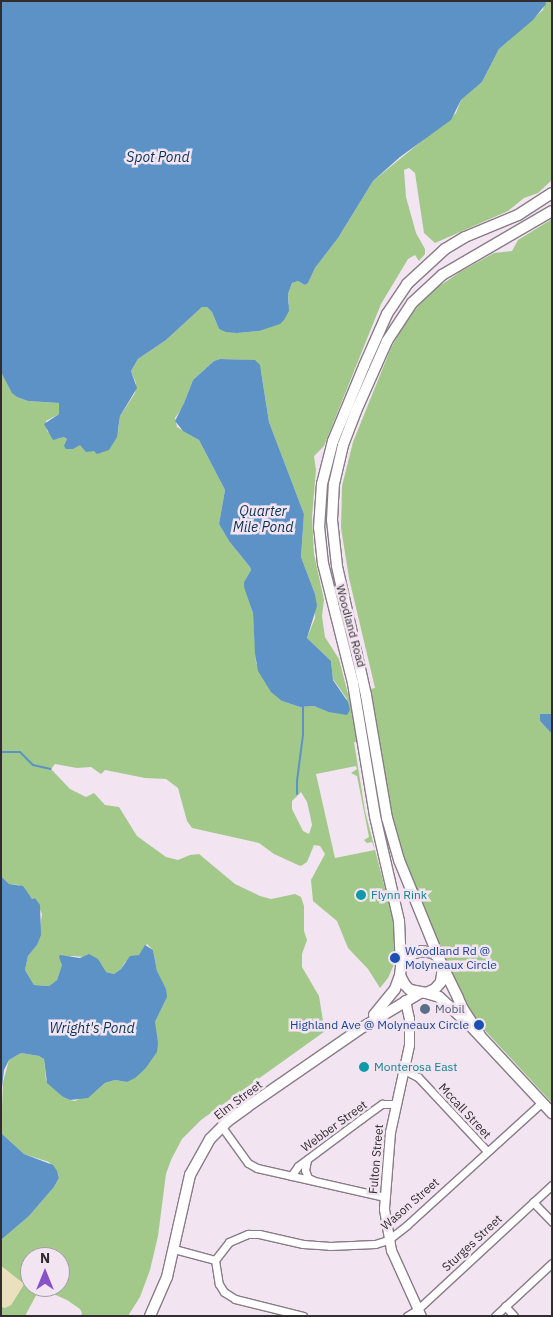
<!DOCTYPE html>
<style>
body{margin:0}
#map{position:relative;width:553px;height:1317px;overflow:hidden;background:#f2e5f1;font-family:"IBM Plex Sans",sans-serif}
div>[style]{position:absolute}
.forest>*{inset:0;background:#a2c98a}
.sand>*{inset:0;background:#eae0bb}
.water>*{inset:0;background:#5c92c6}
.stream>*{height:2px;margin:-1px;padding:0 1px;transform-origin:1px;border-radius:1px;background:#5c92c6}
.roads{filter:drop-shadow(1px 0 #887c86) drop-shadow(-1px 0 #887c86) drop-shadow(0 1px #887c86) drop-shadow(0 -1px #887c86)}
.minor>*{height:7px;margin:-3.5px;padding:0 3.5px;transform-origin:3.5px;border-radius:3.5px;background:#fff}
.tertiary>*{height:9px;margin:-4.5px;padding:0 4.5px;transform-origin:4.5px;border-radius:4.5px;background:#fff}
.secondary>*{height:10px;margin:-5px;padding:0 5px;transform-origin:5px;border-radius:5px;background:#fff}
.dots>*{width:14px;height:14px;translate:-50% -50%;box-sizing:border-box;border:2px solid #f2e5f1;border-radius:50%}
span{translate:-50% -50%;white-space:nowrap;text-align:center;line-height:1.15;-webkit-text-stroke:5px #f2e5f1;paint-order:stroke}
.street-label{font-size:12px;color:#312c30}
.culture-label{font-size:12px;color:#0d838f}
.left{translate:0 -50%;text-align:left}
.transit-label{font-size:12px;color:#164399}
.right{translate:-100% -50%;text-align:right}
.service-label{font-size:12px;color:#4e5e75}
.water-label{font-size:14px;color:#083355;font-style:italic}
.frame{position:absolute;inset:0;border:2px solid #312c30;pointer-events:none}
.north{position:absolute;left:20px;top:1247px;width:50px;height:50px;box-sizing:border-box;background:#f2e5f1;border:1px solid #a59ba4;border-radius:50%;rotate:0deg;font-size:14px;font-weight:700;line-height:20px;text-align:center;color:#312c30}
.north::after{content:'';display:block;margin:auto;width:18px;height:22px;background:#8751c9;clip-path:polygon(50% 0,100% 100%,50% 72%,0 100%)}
</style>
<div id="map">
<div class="forest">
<div style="clip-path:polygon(evenodd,545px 1px,552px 1px,552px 180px,538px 193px,524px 198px,508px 211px,435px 243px,424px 233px,415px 173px,409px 168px,404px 170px,406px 197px,416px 233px,425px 249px,425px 254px,419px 261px,415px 255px,408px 259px,381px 304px,324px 446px,314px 456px,316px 470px,312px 517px,314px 554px,324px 600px,322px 616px,325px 637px,339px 659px,348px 694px,375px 688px,349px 578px,341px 528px,342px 486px,353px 442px,391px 348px,406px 321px,420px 304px,438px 287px,460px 272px,494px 253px,512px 251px,518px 240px,552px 219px,552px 714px,546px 714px,540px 721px,552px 734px,552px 1103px,468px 1012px,463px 1003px,403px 859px,392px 822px,379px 743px,354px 742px,365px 811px,394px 923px,395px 962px,388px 978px,380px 988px,368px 969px,348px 948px,337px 921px,313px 901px,311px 880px,325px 854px,320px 846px,314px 845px,307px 862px,301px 866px,298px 865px,274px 854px,259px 843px,192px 828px,187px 821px,178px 788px,166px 779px,145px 778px,105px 770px,101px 774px,91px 767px,77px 768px,55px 764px,51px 769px,70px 789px,86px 797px,94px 793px,105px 805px,119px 807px,137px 836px,166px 857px,178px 860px,190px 855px,199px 854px,235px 884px,260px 896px,271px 899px,295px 894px,301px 897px,304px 906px,304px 931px,307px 940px,302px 954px,302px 967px,319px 996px,323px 1021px,328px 1029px,201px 1120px,182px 1139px,171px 1160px,166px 1174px,158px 1236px,150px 1270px,140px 1297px,128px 1316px,81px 1316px,82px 1313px,80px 1309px,67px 1300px,40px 1288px,25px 1316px,1px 1316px,1px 1307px,11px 1305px,24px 1284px,1px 1266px,1px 1240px,29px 1216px,54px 1187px,59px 1178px,58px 1174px,49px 1162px,24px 1154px,1px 1133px,3px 1082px,9px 1060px,21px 1053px,39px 1056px,44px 1059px,46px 1080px,63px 1097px,70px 1100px,75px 1101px,96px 1091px,105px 1083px,115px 1080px,127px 1082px,145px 1069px,155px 1031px,155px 1022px,165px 1001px,166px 989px,158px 976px,153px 950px,147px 944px,139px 955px,125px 962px,121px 969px,114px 974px,106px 972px,84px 957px,73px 956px,65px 957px,57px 980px,49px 986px,34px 985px,25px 970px,28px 956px,37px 945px,42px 914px,35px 898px,32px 899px,19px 885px,9px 884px,1px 876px,1px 372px,17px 397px,28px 401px,59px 403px,59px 414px,46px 421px,47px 431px,57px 439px,64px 437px,67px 439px,66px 444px,80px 445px,118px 431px,120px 416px,135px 393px,136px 383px,131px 371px,138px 359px,166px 340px,202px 307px,207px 307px,212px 312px,219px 329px,237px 333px,259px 331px,289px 304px,288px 294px,292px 283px,298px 281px,305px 285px,308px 283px,315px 268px,338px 238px,373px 181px,456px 113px,461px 100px,482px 82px,499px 49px,543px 10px,545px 1px,220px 359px,249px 360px,261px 371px,269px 422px,304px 514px,301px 557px,315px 594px,315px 618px,307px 638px,331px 661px,333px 679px,347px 699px,332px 712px,314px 706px,300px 707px,282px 701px,256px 663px,253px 613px,244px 582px,251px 570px,250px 567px,229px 541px,219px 524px,225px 490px,199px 440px,177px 427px,175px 418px,182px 408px,193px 380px,214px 361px,220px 359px,545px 1px,356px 766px,357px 769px,351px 773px,357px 776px,369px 837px,364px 840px,367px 843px,372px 842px,375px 850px,335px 858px,316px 774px,356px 766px,545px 1px,301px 792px,307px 802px,310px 815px,312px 825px,309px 834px,303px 831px,292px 809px,292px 801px,301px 792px,545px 1px,30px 1257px,60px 1257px,60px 1287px,30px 1287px,30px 1257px)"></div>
</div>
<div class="sand">
<div style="clip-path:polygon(1px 1266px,24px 1284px,11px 1305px,5px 1308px,1px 1307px)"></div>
</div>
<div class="water">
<div style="clip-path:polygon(1px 1px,545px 1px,546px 4px,533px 20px,499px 49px,482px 82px,461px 100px,451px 120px,400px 157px,373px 181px,338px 238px,315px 268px,308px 283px,305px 285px,298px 281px,292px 283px,288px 294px,289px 311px,284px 320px,280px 324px,259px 331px,237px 333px,226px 332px,219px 329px,212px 312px,207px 307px,202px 307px,166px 340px,138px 359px,131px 371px,137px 388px,120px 416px,117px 437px,109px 450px,97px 454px,94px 451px,86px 452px,80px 445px,73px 449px,66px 449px,64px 446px,67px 439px,64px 437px,53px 440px,44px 424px,59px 414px,59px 403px,28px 401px,17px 397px,12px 393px,1px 372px)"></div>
<div style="clip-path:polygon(220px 359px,255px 360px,260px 365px,269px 422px,304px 514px,301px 557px,315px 594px,317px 606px,307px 638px,331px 661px,333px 680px,348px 702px,350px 710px,347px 715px,329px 712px,314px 706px,300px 707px,282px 701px,271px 692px,258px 671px,255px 654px,253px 613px,244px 587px,244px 582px,251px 570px,250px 567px,229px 541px,219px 524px,225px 490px,199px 440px,183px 431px,175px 421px,184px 403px,193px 380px,214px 361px)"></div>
<div style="clip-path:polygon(540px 714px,552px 714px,552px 734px,540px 721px)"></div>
<div style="clip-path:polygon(1px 876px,9px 884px,23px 886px,32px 899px,35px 898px,40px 905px,41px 935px,37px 945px,28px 956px,25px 970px,34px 985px,49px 986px,57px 980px,62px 965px,59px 957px,60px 955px,80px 958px,89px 954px,98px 959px,106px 972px,114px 974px,121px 969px,130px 956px,139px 955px,145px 945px,153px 950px,157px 971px,166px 989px,167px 997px,155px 1022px,158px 1043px,157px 1052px,145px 1069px,135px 1078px,127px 1082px,115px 1080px,105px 1083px,88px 1098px,70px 1100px,63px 1097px,47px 1083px,44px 1059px,39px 1056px,21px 1053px,9px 1060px,4px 1070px,1px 1097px)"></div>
<div style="clip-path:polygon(1px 1133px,24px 1154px,53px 1165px,57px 1171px,59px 1178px,54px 1187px,29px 1216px,1px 1240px)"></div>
</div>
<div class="stream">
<div style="left:1px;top:752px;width:19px"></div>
<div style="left:20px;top:752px;width:18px;rotate:45deg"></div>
<div style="left:33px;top:765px;width:18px;rotate:13deg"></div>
<div style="left:297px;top:794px;width:13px;rotate:-90deg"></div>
<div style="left:297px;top:781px;width:46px;rotate:-82.6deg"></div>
<div style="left:303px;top:735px;width:29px;rotate:-90deg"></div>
</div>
<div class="roads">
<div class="minor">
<div style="left:404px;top:1070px;width:16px;rotate:27deg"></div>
<div style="left:418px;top:1077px;width:101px;rotate:47deg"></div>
<div style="left:222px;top:1127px;width:44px;rotate:54.2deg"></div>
<div style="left:248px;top:1163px;width:10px;rotate:29deg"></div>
<div style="left:257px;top:1168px;width:131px;rotate:12.8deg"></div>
<div style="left:307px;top:1160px;width:10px;rotate:101deg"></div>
<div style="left:305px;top:1170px;width:9px;rotate:69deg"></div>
<div style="left:308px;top:1178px;width:5px;rotate:22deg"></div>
<div style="left:291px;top:1176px;width:12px;rotate:-55deg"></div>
<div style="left:298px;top:1166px;width:79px;rotate:-36.7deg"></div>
<div style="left:361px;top:1119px;width:26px;rotate:-36deg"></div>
<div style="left:382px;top:1104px;width:13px"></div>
<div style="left:533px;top:1202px;width:28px;rotate:46deg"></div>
<div style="left:174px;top:1249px;width:42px;rotate:15deg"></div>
<div style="left:215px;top:1260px;width:24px;rotate:81deg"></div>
<div style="left:219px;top:1284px;width:9px;rotate:58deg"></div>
<div style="left:224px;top:1292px;width:13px;rotate:32deg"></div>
<div style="left:235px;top:1299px;width:70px;rotate:14deg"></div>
<div style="left:215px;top:1260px;width:23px;rotate:-52deg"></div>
<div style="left:229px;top:1242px;width:21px;rotate:-23deg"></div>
<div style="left:248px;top:1234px;width:11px"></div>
<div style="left:259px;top:1234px;width:45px;rotate:12.8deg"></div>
<div style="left:303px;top:1244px;width:27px;rotate:4deg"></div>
<div style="left:330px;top:1246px;width:45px;rotate:-2.5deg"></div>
<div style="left:375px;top:1244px;width:14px;rotate:-17deg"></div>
<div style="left:388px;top:1240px;width:24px;rotate:-38deg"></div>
<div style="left:407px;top:1225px;width:183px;rotate:-42.3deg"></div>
<div style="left:505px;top:1306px;width:13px;rotate:48deg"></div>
<div style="left:407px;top:1316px;width:13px;rotate:-32deg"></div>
<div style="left:418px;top:1309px;width:183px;rotate:-42.8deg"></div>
<div style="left:495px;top:1316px;width:78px;rotate:-42.9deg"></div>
</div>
<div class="tertiary">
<div style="left:405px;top:1000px;width:19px;rotate:78deg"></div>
<div style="left:409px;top:1019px;width:26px;rotate:90deg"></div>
<div style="left:409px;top:1045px;width:89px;rotate:102.3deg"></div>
<div style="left:390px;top:1132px;width:77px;rotate:94.5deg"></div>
<div style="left:384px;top:1209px;width:42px;rotate:80.3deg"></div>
<div style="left:391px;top:1250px;width:72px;rotate:65.6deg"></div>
</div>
<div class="secondary">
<div style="left:439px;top:958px;width:106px;rotate:-112.2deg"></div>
<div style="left:399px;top:860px;width:44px;rotate:-105.9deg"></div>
<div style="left:387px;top:818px;width:125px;rotate:-99.7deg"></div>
<div style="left:366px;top:695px;width:132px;rotate:-102.7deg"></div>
<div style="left:337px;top:566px;width:46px;rotate:-96.2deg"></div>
<div style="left:332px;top:520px;width:36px;rotate:-87deg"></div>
<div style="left:334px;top:484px;width:40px;rotate:-77deg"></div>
<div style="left:343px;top:445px;width:36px;rotate:-69deg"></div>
<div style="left:356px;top:411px;width:77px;rotate:-66.1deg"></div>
<div style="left:387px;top:341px;width:45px;rotate:-56.7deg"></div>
<div style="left:412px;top:303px;width:41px;rotate:-43deg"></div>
<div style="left:442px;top:275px;width:127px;rotate:-30.2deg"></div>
<div style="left:401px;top:967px;width:46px;rotate:-92.5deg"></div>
<div style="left:399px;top:921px;width:108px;rotate:-102.9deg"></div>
<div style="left:375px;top:816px;width:135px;rotate:-99.4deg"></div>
<div style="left:353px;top:683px;width:123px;rotate:-104.1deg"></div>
<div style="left:323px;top:564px;width:36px;rotate:-96deg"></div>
<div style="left:319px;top:528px;width:44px;rotate:-86.1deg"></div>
<div style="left:322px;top:484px;width:44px;rotate:-75.7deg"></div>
<div style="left:333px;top:441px;width:81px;rotate:-67.5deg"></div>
<div style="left:364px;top:366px;width:57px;rotate:-66.1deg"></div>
<div style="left:387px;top:314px;width:36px;rotate:-56deg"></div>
<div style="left:407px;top:284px;width:52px;rotate:-42.6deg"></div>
<div style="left:445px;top:249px;width:23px;rotate:-31deg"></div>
<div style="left:465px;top:237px;width:57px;rotate:-22.5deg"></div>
<div style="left:518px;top:215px;width:40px;rotate:-32.9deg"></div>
<div style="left:443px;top:967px;width:15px;rotate:98deg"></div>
<div style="left:441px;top:982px;width:9px;rotate:131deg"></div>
<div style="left:435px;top:989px;width:10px;rotate:156deg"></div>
<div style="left:426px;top:993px;width:16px;rotate:-169deg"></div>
<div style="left:410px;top:990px;width:7px;rotate:-135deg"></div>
<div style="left:405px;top:985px;width:11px;rotate:-117deg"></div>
<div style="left:400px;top:975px;width:8px;rotate:-83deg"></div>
<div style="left:401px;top:967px;width:14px;rotate:-56deg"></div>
<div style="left:409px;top:955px;width:13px;rotate:-18deg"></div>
<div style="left:421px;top:951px;width:12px;rotate:9deg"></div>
<div style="left:433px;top:953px;width:8px;rotate:40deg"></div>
<div style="left:439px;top:958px;width:10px;rotate:66deg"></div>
<div style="left:443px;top:967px;width:34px;rotate:64deg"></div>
<div style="left:458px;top:998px;width:12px;rotate:66deg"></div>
<div style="left:463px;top:1009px;width:31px;rotate:57deg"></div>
<div style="left:426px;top:993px;width:14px;rotate:17deg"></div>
<div style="left:439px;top:997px;width:38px;rotate:42deg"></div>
<div style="left:467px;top:1022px;width:125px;rotate:47deg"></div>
<div style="left:374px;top:1015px;width:33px;rotate:-51deg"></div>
<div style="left:395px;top:989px;width:15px;rotate:-70deg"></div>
<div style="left:150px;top:1316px;width:43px;rotate:-66.4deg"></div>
<div style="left:167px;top:1277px;width:105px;rotate:-77.3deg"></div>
<div style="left:190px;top:1175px;width:41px;rotate:-60.9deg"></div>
<div style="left:210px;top:1139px;width:25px;rotate:-45deg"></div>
<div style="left:228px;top:1121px;width:24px;rotate:-36deg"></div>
<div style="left:247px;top:1107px;width:141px;rotate:-34.6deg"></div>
<div style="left:363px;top:1027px;width:66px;rotate:-30.8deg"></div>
</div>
</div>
<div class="dots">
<div style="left:361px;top:895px;background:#0f9aa8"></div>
<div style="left:395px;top:958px;background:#1a4fb4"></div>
<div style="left:425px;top:1009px;background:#5c6f8a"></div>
<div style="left:479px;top:1025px;background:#1a4fb4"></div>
<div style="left:364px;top:1067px;background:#0f9aa8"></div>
</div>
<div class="street-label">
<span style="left:351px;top:626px;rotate:75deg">Woodland Road</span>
<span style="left:238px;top:1100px;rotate:-37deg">Elm Street</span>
<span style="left:465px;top:1111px;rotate:47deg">Mccall Street</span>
<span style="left:334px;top:1126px;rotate:-36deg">Webber Street</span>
<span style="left:376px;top:1159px;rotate:-85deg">Fulton Street</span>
<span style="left:410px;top:1204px;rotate:-41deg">Wason Street</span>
<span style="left:472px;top:1243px;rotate:-43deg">Sturges Street</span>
</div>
<div class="culture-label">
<span class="left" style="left:371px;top:895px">Flynn Rink</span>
<span class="left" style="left:374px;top:1067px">Monterosa East</span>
</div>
<div class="transit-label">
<span class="left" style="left:405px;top:958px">Woodland Rd @<br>Molyneaux Circle</span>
<span class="right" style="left:469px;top:1025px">Highland Ave @ Molyneaux Circle</span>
</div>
<div class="service-label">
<span class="left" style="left:435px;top:1009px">Mobil</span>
</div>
<div class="water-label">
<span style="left:158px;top:157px">Spot Pond</span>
<span style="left:263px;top:519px">Quarter<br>Mile Pond</span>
<span style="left:92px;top:1028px">Wright's Pond</span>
</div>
<div class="frame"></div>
<div class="north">N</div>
</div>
